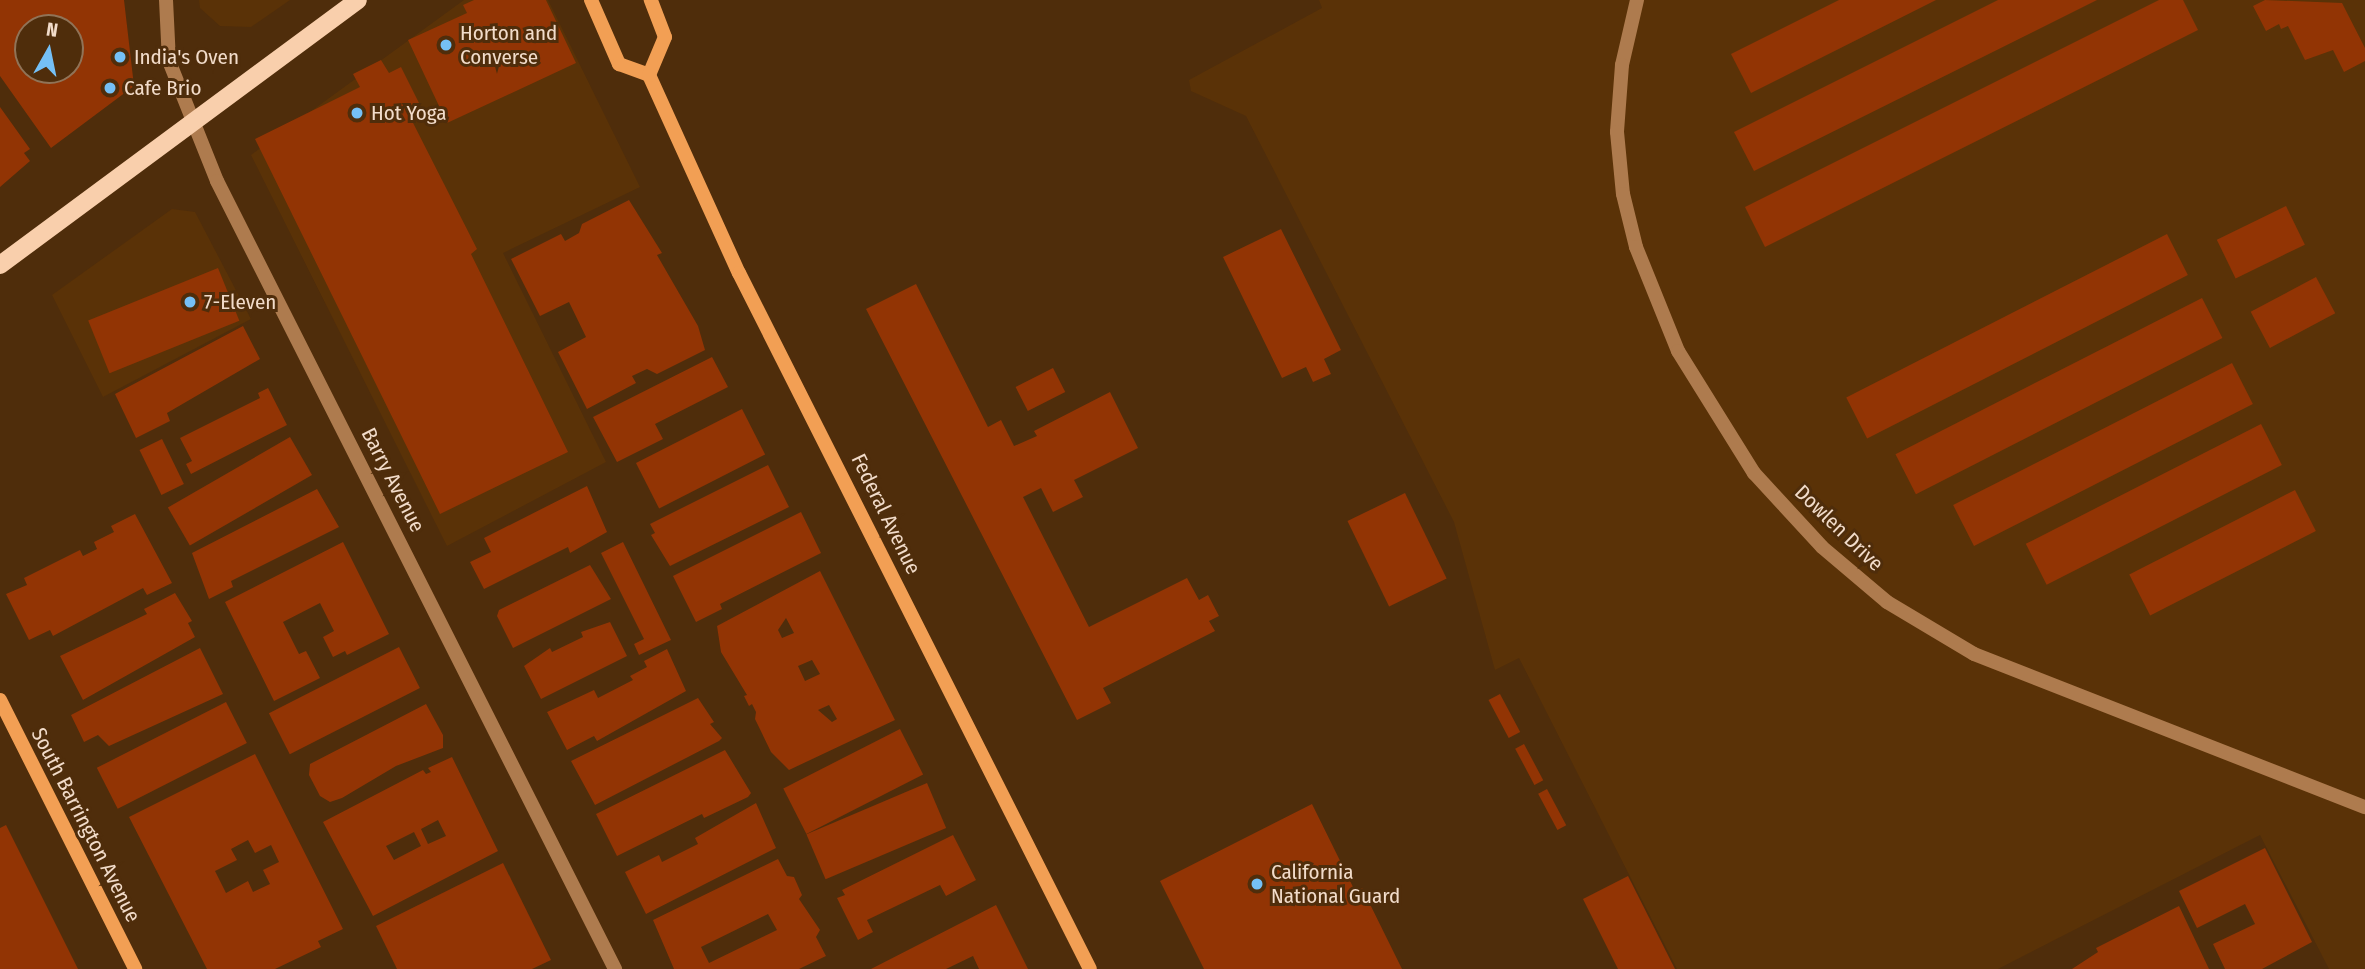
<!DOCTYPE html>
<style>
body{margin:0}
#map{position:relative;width:2365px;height:969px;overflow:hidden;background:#4f2d0b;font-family:"Fira Sans Condensed",sans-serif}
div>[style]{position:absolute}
.built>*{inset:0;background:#5a3207}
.building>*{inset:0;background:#923404;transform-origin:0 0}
.street>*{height:14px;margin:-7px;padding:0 7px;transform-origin:7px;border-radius:7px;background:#ae7b4e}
.secondary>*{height:14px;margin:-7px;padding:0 7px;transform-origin:7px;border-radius:7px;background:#f29f54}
.primary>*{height:18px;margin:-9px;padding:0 9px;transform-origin:9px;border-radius:9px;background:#f9cfac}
.dots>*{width:19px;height:19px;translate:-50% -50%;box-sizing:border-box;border:4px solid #4f2d0b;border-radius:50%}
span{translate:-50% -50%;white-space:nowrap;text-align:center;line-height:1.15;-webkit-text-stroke:6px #4f2d0b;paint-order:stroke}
.poi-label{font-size:21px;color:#f2dcca}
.left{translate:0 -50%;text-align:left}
.street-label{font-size:21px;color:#f2dcca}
.north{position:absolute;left:14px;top:14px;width:70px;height:70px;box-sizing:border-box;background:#4f2d0b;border:2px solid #907357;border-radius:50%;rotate:9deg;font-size:19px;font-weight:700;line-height:28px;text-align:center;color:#f2dcca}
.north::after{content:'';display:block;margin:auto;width:24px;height:32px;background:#75c0f6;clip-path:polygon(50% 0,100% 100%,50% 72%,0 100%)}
</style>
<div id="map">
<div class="built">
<div style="clip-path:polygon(199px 0,290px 0,251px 27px,220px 26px,200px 8px)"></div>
<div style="clip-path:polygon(464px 0,548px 0,640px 187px,503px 253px,606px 462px,447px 546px,251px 155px)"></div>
<div style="clip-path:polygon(1319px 0,2365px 0,2365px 969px,2329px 969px,2260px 835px,1998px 969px,1677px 969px,1519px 658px,1495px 670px,1454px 522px,1246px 116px,1191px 91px,1189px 80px,1322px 8px)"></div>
<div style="clip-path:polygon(172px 209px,195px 212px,251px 319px,103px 397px,52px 295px)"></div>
</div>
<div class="building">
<div style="clip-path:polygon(evenodd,0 0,124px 0,134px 86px,51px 148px,0 76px,0 0,28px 28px,70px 28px,70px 70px,28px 70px,28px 28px)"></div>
<div style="clip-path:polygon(474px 0,546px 0,576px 63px,447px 123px,408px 40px,467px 13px,463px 5px)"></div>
<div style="clip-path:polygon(1839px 0,1936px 0,1751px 93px,1731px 54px)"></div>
<div style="clip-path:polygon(1998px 0,2097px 0,1754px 171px,1734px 132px)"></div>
<div style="clip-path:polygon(2159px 0,2183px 0,2198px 30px,1765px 247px,1745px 207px)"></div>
<div style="clip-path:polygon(2265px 0,2342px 3px,2365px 48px,2365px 61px,2344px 72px,2333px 50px,2305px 60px,2288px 26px,2281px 29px,2279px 24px,2266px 31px,2253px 6px)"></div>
<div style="clip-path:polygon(381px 60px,389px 73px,401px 67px,420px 105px,407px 111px,477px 249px,471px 254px,568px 452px,440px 514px,255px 139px,360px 87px,353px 74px)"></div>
<div style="clip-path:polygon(0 107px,30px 149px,24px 153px,30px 161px,0 187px)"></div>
<div style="clip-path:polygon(629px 200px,662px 253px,657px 255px,698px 326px,705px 350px,657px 374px,647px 369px,632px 376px,636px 383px,587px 409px,558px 352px,586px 337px,569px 302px,540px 316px,511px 259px,561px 234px,565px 241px,579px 233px,582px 224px)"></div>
<div style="left:2286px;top:206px;width:43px;height:77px;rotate:64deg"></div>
<div style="clip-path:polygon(1281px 229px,1341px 350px,1324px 359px,1331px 374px,1313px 382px,1306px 367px,1282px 378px,1223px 257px)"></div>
<div style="left:2167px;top:234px;width:46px;height:360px;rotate:63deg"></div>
<div style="left:218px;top:268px;width:57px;height:140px;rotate:68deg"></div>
<div style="left:2316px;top:277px;width:41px;height:74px;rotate:62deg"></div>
<div style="clip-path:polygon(916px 284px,988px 427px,1001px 420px,1014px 446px,1037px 436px,1034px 431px,1110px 392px,1138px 448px,1074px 480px,1083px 497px,1053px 512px,1041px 488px,1023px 497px,1089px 627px,1187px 578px,1199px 600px,1208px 595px,1219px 616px,1209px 621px,1215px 631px,1103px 688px,1111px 703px,1077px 720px,866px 309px)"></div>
<div style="left:2202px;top:298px;width:45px;height:344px;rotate:63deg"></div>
<div style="clip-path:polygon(243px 326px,260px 359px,167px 413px,170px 421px,136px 438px,115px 394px)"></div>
<div style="clip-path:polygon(712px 357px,728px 387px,655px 424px,663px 439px,617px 462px,593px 417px)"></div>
<div style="left:2232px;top:363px;width:46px;height:313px;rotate:63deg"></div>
<div style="left:1053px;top:368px;width:27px;height:42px;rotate:63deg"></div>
<div style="clip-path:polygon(268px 388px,287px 425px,191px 474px,186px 464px,192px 461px,180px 438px,260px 398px,258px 393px)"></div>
<div style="left:742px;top:409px;width:51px;height:119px;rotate:63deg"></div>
<div style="left:2261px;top:424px;width:46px;height:264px;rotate:63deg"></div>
<div style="left:290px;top:437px;width:44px;height:141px;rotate:60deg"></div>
<div style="left:162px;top:439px;width:50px;height:25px;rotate:64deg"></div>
<div style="clip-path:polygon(768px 465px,789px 507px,670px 566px,651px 535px,655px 533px,650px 524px)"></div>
<div style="clip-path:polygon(587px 486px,607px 532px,570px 553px,568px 547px,484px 589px,470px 562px,491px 552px,484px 538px)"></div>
<div style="clip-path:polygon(317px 489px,339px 527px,231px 581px,233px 587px,209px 599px,192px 553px)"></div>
<div style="left:2295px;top:490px;width:46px;height:186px;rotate:63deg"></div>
<div style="left:1405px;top:493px;width:95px;height:64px;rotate:64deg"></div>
<div style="clip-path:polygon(801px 512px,821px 553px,720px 604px,722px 609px,696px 622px,673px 576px)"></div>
<div style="clip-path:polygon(135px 514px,172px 583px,147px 595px,143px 588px,53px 636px,50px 630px,29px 640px,6px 594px,27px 585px,24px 578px,80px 550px,83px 556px,97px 549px,94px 542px,114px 532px,111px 526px)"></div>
<div style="clip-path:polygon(343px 542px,389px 634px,347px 655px,345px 651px,333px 657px,323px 637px,334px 631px,320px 603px,283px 622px,299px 654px,306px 651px,320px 678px,274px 701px,225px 602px)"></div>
<div style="clip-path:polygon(623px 542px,671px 640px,639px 655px,634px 644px,644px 639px,601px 553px)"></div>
<div style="clip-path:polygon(590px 565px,611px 599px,513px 648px,497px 616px,499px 610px)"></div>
<div style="clip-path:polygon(evenodd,820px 571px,895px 720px,789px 770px,771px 752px,755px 719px,756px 712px,752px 704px,749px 706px,744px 696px,747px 695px,721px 652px,717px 626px,820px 571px,786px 618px,794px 633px,782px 638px,778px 630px,786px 618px,820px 571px,812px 660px,820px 674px,805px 681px,798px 666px,812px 660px,820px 571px,829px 705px,837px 719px,832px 722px,818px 710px,829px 705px)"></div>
<div style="clip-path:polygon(175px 593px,192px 621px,188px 623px,195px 637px,83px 700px,60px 656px,147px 614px,144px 609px)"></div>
<div style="clip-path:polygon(610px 622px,627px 656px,541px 699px,524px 666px,550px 648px,552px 652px,583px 637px,581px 632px)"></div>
<div style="left:399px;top:647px;width:46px;height:146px;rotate:63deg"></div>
<div style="clip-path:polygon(200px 648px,223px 694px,109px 746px,98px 735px,84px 742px,71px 715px)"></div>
<div style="clip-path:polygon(667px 649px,686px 691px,597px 741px,594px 736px,567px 750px,547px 712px,594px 690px,598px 698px,633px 680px,630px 676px,647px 667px,644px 661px)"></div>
<div style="left:1500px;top:694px;width:43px;height:13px;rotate:62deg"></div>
<div style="clip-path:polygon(698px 698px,714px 722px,710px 724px,722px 738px,719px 741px,595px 805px,571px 761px)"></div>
<div style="left:226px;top:702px;width:46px;height:145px;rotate:63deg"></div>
<div style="clip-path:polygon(426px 704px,443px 735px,443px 748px,396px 766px,342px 798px,330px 802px,320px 796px,309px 775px,310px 764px)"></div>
<div style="left:900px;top:729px;width:51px;height:131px;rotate:63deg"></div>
<div style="left:1524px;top:744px;width:41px;height:10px;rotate:62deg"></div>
<div style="clip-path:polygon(725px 750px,751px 793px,748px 797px,704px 818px,702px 814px,617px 856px,596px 814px)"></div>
<div style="clip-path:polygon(evenodd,255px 754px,343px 929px,318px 941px,321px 947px,275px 969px,207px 969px,129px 817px,255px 754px,248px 840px,255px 853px,271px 845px,279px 862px,263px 870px,270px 884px,253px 892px,248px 881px,226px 893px,215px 871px,237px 860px,231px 849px,248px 840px)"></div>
<div style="clip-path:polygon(evenodd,452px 757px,498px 851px,373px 916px,323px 822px,423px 770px,426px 774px,431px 772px,428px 768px,452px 757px,438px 820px,446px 836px,428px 844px,421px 829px,438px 820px,452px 757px,414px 832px,421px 846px,394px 860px,386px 846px,414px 832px)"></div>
<div style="left:927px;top:783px;width:49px;height:131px;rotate:67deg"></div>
<div style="left:1547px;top:789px;width:41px;height:10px;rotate:62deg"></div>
<div style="clip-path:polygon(756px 803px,776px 848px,646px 914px,625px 872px,659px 855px,662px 862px,698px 844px,695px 838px)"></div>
<div style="clip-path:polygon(1312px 804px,1355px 891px,1362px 888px,1402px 969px,1204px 969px,1160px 881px)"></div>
<div style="clip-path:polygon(6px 825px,78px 969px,0 969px,0 828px)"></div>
<div style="clip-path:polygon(953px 835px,976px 880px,946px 896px,940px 885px,867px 920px,873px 932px,858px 940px,837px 898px,845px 895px,842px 890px)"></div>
<div style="clip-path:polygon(2265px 848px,2312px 942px,2262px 969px,2225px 969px,2213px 944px,2255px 924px,2245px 904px,2197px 928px,2179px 891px)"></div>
<div style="clip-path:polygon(evenodd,778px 859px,787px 876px,794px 877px,802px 895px,799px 899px,820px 930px,816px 937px,826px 956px,799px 969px,674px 969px,653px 920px,778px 859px,768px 914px,777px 930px,709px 963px,701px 947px,768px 914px)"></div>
<div style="clip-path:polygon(503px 863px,551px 960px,532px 969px,397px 969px,376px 926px)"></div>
<div style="clip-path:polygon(1628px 876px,1675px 969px,1618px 969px,1583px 899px)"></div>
<div style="clip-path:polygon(996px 905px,1028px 969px,979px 969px,973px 956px,946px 969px,871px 969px)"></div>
<div style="clip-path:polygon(2179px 906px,2209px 969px,2072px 969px,2098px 952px,2096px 948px)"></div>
</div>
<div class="street">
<div style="left:166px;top:0;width:61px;rotate:87.2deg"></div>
<div style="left:169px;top:61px;width:129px;rotate:68.2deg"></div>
<div style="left:217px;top:181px;width:883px;rotate:63.2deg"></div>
<div style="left:1637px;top:0;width:67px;rotate:103deg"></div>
<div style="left:1622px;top:65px;width:67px;rotate:94.3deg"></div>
<div style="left:1617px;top:132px;width:62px;rotate:84.5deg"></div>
<div style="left:1623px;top:194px;width:55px;rotate:76.2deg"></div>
<div style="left:1636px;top:247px;width:112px;rotate:68deg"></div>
<div style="left:1678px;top:351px;width:144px;rotate:58.1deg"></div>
<div style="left:1754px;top:473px;width:100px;rotate:47.4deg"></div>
<div style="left:1822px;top:547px;width:85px;rotate:40.2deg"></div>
<div style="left:1887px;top:602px;width:101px;rotate:30.9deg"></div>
<div style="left:1974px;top:654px;width:420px;rotate:21.4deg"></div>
</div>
<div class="secondary">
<div style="left:591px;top:0;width:70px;rotate:66.4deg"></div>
<div style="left:619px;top:64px;width:32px;rotate:20deg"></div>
<div style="left:649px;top:75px;width:217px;rotate:65.6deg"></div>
<div style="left:739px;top:273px;width:779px;rotate:63.24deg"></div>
<div style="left:649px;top:75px;width:41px;rotate:-67.2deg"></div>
<div style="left:665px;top:37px;width:40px;rotate:-111deg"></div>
<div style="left:0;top:700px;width:301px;rotate:63.3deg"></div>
</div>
<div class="primary">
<div style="left:0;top:265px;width:445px;rotate:-36.5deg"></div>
</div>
<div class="dots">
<div style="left:446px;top:45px;background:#75c0f6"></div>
<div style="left:120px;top:57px;background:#75c0f6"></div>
<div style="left:110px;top:88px;background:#75c0f6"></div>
<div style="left:357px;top:113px;background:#75c0f6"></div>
<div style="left:190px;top:302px;background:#75c0f6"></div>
<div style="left:1257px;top:884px;background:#75c0f6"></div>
</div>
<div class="poi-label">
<span class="left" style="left:460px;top:45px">Horton and<br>Converse</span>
<span class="left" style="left:134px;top:57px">India's Oven</span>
<span class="left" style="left:124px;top:88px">Cafe Brio</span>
<span class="left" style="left:371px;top:113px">Hot Yoga</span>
<span class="left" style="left:204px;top:302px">7-Eleven</span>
<span class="left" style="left:1271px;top:884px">California<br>National Guard</span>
</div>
<div class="street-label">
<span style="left:393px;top:480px;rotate:63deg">Barry Avenue</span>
<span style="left:886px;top:514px;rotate:64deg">Federal Avenue</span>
<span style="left:1839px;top:528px;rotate:44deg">Dowlen Drive</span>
<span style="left:86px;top:825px;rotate:63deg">South Barrington Avenue</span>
</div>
<div class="north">N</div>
</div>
